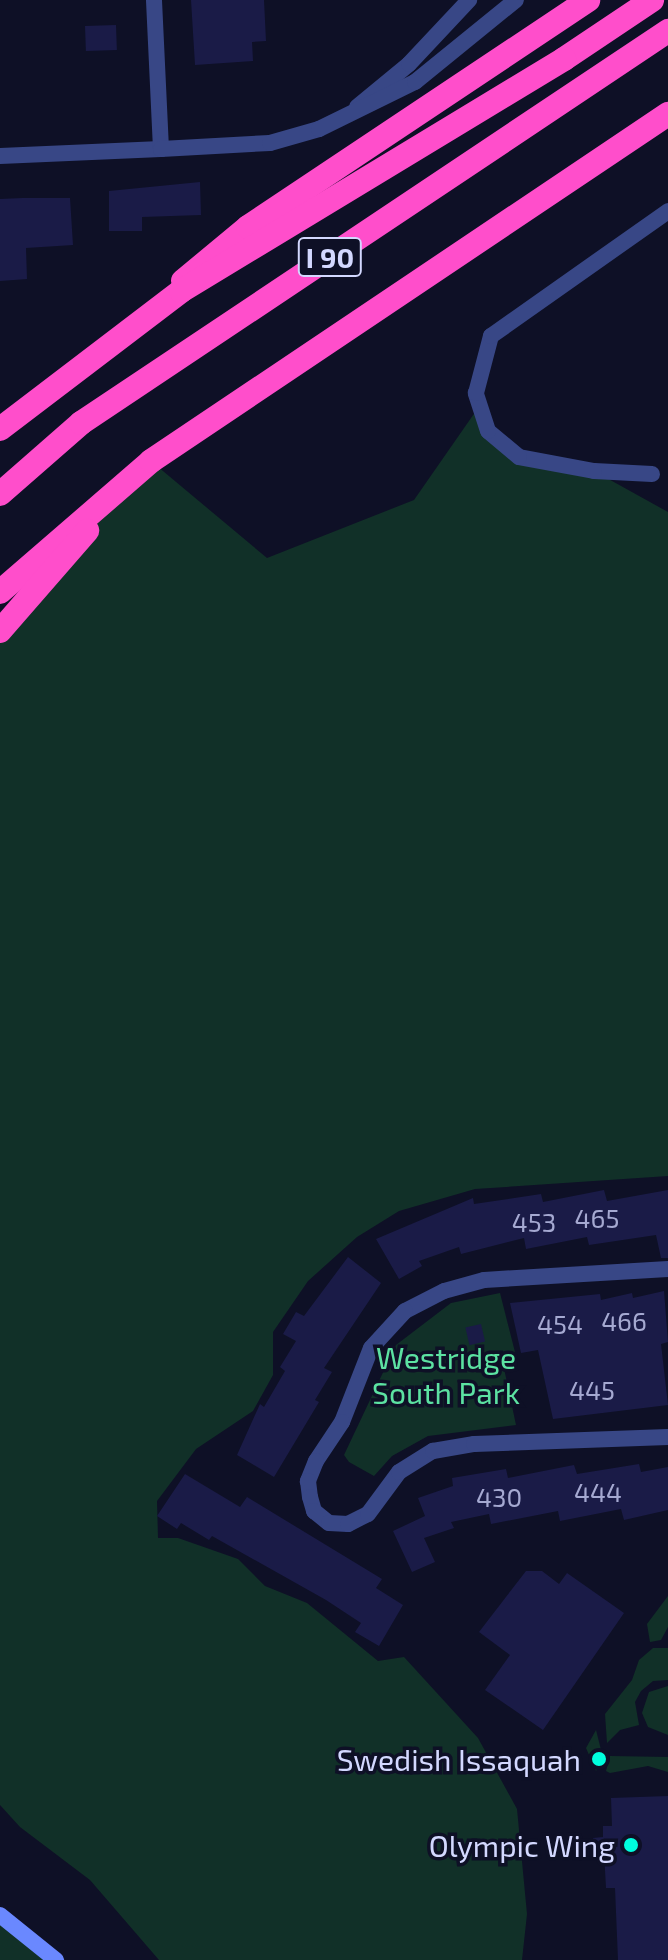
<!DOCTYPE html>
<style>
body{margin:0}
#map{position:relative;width:668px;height:1960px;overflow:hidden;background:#0e1026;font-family:"Exo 2",sans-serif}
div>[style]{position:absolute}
.green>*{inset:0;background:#113028}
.building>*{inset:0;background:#1a1b47;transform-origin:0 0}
.minor>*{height:16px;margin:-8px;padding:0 8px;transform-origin:8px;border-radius:8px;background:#384786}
.tertiary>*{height:16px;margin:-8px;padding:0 8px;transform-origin:8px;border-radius:8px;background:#384786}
.secondary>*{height:16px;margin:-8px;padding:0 8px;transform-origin:8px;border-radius:8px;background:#6a88ff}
.motorway>*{height:24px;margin:-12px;padding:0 12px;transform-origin:12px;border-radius:12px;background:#ff4ecb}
.motorway-bridge>*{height:24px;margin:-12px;padding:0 12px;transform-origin:12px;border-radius:12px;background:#ff4ecb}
.dots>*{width:22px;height:22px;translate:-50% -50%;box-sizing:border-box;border:4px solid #0e1026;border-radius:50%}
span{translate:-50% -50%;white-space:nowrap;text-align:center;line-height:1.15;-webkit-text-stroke:7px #0e1026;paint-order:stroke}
.number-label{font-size:26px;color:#a5a9d1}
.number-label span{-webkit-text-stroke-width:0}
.shield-label span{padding:2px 6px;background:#0e1026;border:2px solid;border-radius:6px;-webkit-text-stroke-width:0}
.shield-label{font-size:28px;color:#d3d8ff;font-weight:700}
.park-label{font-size:30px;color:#5ce2a2}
.poi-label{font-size:30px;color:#d3d8ff}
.right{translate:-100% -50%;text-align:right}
</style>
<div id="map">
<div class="green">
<div style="clip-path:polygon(478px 408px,504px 447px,594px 471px,668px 512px,668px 1176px,475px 1189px,399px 1211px,357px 1237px,308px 1281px,273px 1332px,273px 1375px,253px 1411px,196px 1449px,157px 1501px,158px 1538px,178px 1538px,238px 1559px,265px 1586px,307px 1603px,378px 1661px,404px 1657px,478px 1738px,517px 1809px,527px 1914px,522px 1960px,159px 1960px,90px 1880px,20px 1827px,0 1805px,0 631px,151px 461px,267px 558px,414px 500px)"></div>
<div style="clip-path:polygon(500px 1293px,517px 1360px,502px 1359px,516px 1425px,428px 1436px,392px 1456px,374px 1476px,349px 1462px,344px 1455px,396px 1345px,451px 1303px)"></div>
<div style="clip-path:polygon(668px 1596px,668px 1627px,661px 1640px,650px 1642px,647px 1624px)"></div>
<div style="clip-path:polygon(653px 1648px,668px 1648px,668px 1680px,653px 1681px,641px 1691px,635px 1702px,639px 1725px,620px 1730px,607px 1743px,605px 1714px,632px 1680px,639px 1660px)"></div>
<div style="clip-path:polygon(668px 1686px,668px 1735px,648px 1727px,642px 1713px,649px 1692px)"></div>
<div style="clip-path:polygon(596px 1730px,603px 1758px,596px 1771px,586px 1748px)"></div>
<div style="clip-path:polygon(610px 1756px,668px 1757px,668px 1772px,648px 1766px,610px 1773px,606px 1771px)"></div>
<div style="clip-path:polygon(0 1915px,57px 1960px,0 1960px)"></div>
</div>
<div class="building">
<div style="clip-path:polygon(191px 0,264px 0,266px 41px,252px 42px,253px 61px,195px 65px)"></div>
<div style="left:116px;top:25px;width:25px;height:31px;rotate:88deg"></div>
<div style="clip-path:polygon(200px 182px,201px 215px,142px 217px,142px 231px,109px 231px,109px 191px)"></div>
<div style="clip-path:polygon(23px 198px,70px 198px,73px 245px,26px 248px,27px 279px,0 281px,0 199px)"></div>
<div style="clip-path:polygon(604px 1190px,607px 1201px,668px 1190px,668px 1258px,661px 1258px,656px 1235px,589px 1245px,587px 1237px,526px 1249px,524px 1238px,461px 1254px,459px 1247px,419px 1261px,422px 1266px,399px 1279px,376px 1239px,473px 1198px,474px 1204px,541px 1194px,543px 1202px)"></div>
<div style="clip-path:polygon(348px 1257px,381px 1283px,324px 1368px,332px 1372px,315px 1400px,319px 1402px,274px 1477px,237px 1455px,260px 1404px,264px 1407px,285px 1371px,280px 1367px,296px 1341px,283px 1334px,296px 1312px,304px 1316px)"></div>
<div style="clip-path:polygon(664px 1291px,668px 1342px,661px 1344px,668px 1405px,553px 1419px,538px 1350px,521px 1353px,510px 1303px,600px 1294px,601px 1300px,632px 1293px,633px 1298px)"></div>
<div style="left:481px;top:1324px;width:18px;height:16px;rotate:77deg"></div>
<div style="clip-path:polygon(639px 1464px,641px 1472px,668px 1467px,668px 1510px,624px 1520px,621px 1509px,560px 1521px,558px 1511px,491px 1524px,489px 1514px,451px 1522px,454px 1528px,424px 1538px,435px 1562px,412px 1572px,393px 1531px,425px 1516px,418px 1498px,453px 1486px,452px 1478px,506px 1469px,508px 1478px,574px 1465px,577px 1474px)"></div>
<div style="clip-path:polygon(185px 1474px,240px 1507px,247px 1497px,382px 1579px,376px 1588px,403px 1605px,379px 1646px,355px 1632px,361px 1623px,326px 1600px,212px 1536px,209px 1540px,181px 1523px,177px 1529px,157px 1516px)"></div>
<div style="clip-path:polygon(526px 1571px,542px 1571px,559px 1584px,567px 1573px,624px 1613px,543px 1730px,485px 1690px,510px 1655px,479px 1632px)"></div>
<div style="clip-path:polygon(668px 1796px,668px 1960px,618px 1960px,615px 1888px,606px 1888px,604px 1852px,594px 1852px,593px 1838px,603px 1837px,603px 1826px,612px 1826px,611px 1798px)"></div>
</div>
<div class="minor">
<div style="left:0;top:156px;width:161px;rotate:-2.5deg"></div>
<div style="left:161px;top:149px;width:149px;rotate:-92.7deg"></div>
<div style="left:652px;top:474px;width:58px;rotate:-177deg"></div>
<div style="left:594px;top:471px;width:76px;rotate:-169.4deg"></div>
<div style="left:519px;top:457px;width:40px;rotate:-140deg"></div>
<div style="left:488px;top:431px;width:40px;rotate:-108deg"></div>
<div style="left:476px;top:393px;width:59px;rotate:-75.3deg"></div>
<div style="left:491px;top:336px;width:217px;rotate:-35.2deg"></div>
<div style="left:668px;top:1269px;width:184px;rotate:176.6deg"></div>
<div style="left:484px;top:1280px;width:41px;rotate:164.6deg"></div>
<div style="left:444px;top:1291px;width:44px;rotate:152.9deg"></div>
<div style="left:405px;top:1311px;width:50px;rotate:132.6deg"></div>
<div style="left:371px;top:1348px;width:79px;rotate:111.4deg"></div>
<div style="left:342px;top:1422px;width:47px;rotate:123.7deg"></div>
<div style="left:316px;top:1461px;width:22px;rotate:112deg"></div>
<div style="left:308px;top:1481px;width:16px;rotate:83deg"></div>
<div style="left:310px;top:1497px;width:15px;rotate:74deg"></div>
<div style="left:314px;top:1511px;width:19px;rotate:39deg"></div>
<div style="left:329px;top:1523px;width:19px;rotate:3deg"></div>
<div style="left:348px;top:1524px;width:22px;rotate:-27deg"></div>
<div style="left:368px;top:1514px;width:52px;rotate:-53.6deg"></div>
<div style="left:399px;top:1472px;width:40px;rotate:-32deg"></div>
<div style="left:433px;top:1451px;width:42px;rotate:-9.7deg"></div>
<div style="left:474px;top:1444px;width:194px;rotate:-2.1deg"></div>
</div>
<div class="tertiary">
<div style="left:357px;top:107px;width:67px;rotate:-39.6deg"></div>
<div style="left:409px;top:64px;width:88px;rotate:-46.8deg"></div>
<div style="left:161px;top:149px;width:109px;rotate:-3.2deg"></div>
<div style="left:270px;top:143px;width:51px;rotate:-15.9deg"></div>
<div style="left:319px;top:129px;width:107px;rotate:-26.1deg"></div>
<div style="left:415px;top:82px;width:130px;rotate:-39.1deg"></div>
</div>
<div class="secondary">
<div style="left:0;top:1915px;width:72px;rotate:38.8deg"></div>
</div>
<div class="motorway">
<div style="left:564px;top:59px;width:106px;rotate:-33.8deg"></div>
<div style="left:183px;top:281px;width:85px;rotate:-39.7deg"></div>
<div style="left:248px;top:227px;width:409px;rotate:-33.7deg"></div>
<div style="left:0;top:494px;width:108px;rotate:-41.2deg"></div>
<div style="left:81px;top:423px;width:706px;rotate:-33.74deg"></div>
<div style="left:0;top:592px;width:200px;rotate:-40.9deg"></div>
<div style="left:151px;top:461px;width:623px;rotate:-33.87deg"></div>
<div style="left:0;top:631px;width:133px;rotate:-49deg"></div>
</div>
<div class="motorway-bridge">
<div style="left:0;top:429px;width:228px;rotate:-37.3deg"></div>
<div style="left:181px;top:291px;width:448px;rotate:-31.2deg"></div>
</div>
<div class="dots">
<div style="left:599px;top:1759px;background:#00fede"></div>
<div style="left:631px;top:1845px;background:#00fede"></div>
</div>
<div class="number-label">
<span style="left:597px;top:1218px">465</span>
<span style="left:534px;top:1222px">453</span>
<span style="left:624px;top:1321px">466</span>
<span style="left:560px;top:1324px">454</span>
<span style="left:592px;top:1390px">445</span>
<span style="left:598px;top:1492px">444</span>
<span style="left:499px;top:1497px">430</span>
</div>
<div class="shield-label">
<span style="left:330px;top:257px">I 90</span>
</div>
<div class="park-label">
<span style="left:446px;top:1374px">Westridge<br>South Park</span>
</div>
<div class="poi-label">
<span class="right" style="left:581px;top:1759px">Swedish Issaquah</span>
<span class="right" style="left:615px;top:1845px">Olympic Wing</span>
</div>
</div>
